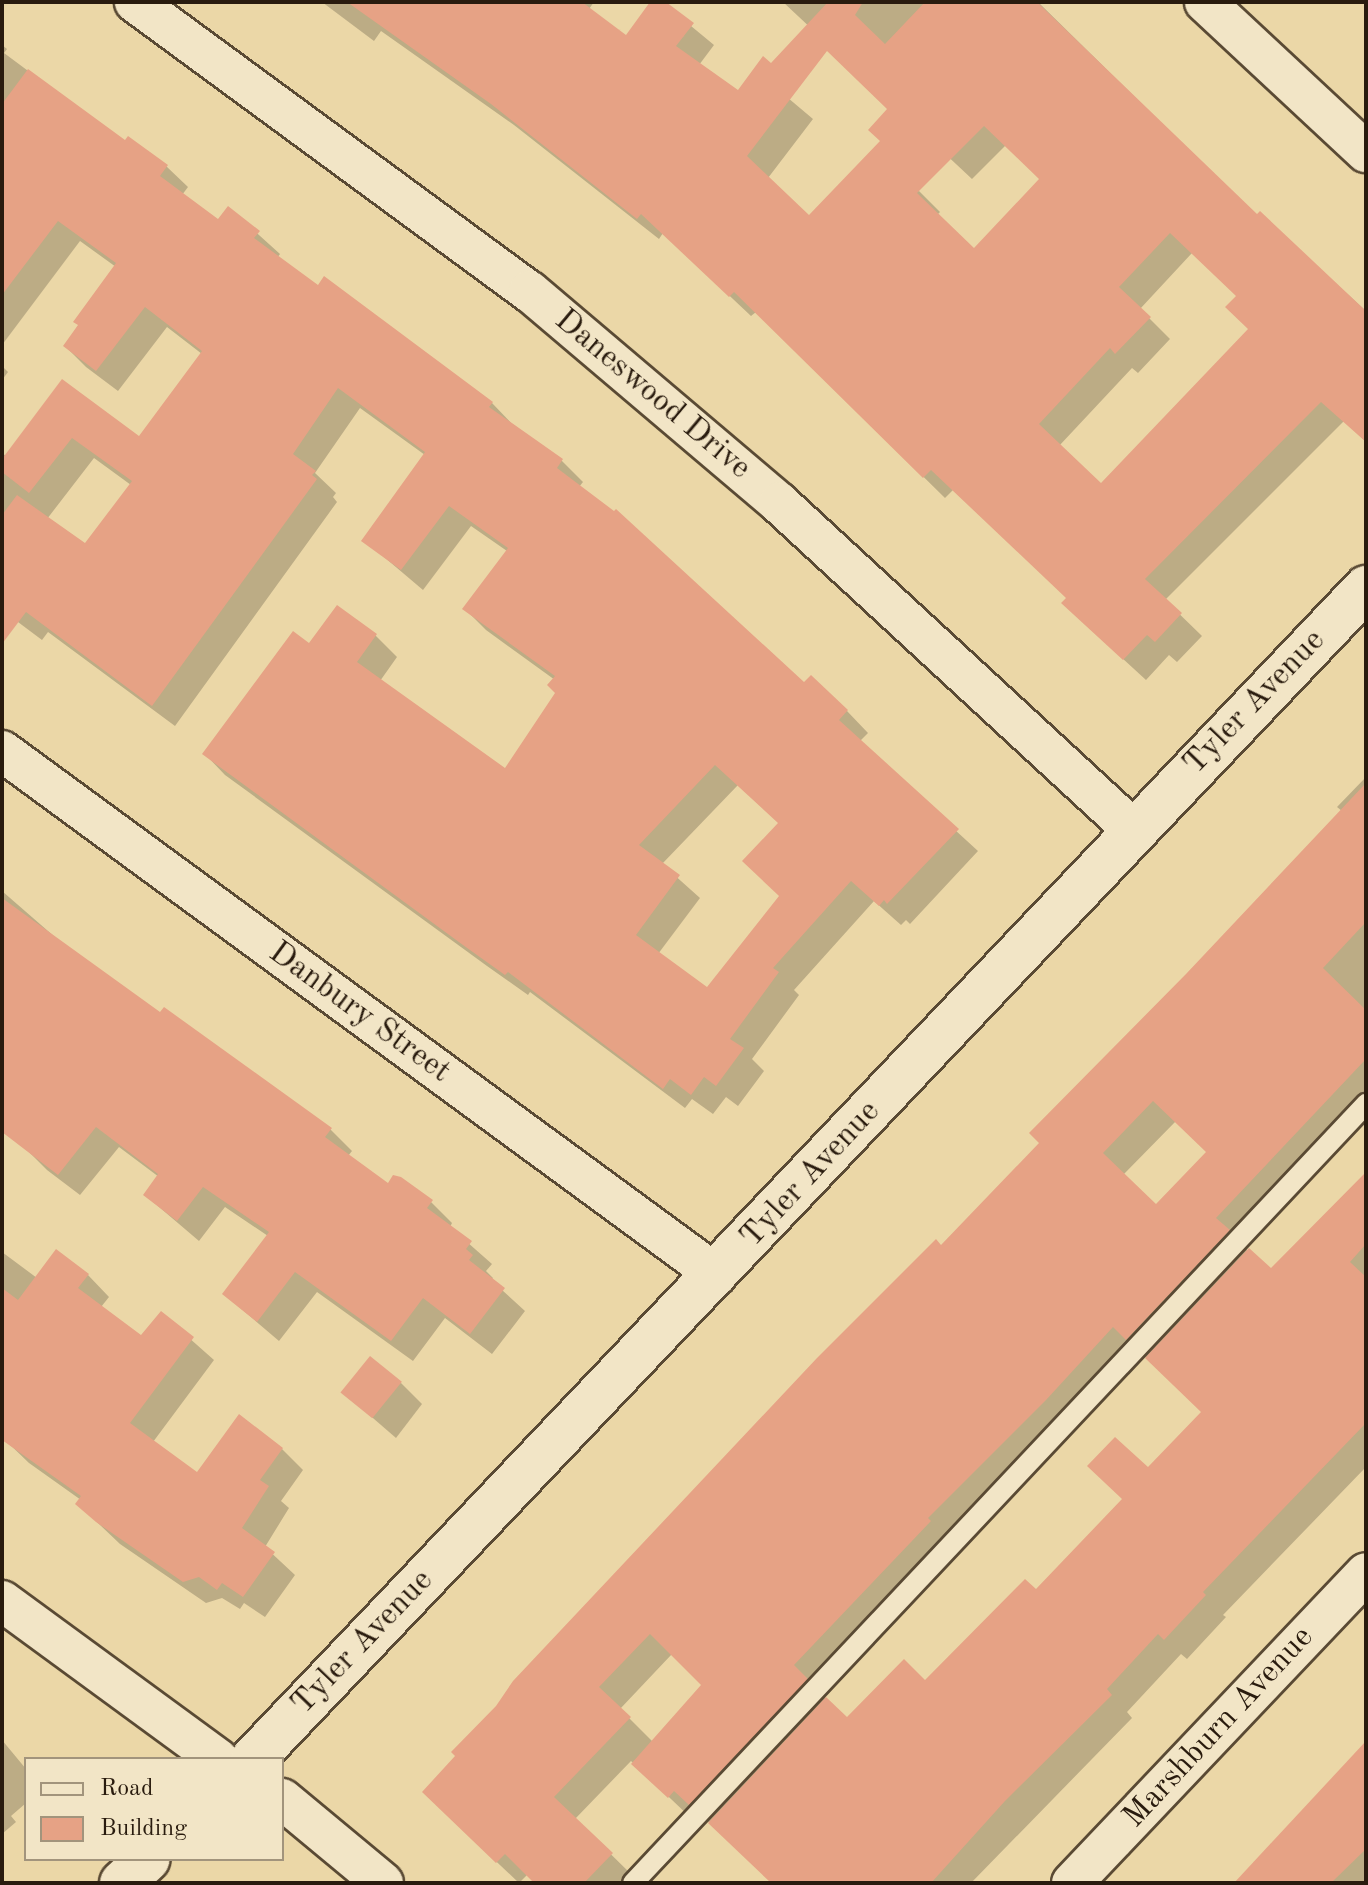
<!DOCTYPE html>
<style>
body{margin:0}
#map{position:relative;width:1368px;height:1885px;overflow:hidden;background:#ebd7a7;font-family:"Old Standard TT",serif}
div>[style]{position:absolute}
.shadow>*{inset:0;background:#0003}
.building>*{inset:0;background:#e6a285;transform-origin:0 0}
.roads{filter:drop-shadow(2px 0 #5a4a34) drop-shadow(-2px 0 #5a4a34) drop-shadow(0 2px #5a4a34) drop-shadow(0 -2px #5a4a34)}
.lane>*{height:20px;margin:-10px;padding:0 10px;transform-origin:10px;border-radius:10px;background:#f2e5c6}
.street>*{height:40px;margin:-20px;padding:0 20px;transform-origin:20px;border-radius:20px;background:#f2e5c6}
.secondary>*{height:44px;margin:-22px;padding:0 22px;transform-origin:22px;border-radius:22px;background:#f2e5c6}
span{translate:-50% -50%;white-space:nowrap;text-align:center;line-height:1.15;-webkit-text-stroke:6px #f2e5c6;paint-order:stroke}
.street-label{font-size:32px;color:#291b0e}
.frame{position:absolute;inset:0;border:4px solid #291b0e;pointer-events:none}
.legend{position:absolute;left:24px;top:1757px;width:260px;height:104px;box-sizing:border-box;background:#f2e5c6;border:2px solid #a2947c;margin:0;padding:10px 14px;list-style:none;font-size:24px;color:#291b0e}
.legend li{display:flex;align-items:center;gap:16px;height:40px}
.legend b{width:40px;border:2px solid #a2947c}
</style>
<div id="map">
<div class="shadow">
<div style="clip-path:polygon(evenodd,322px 2px,594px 2px,589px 9px,626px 37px,652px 2px,662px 2px,714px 45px,699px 65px,738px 93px,755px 70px,813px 119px,768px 178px,809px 218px,919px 191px,940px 212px,937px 215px,974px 251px,1041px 179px,1006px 145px,972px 179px,783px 2px,1038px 2px,1257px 217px,1260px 214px,1366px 311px,1366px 442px,1344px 421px,1165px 600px,1202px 636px,1177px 662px,1169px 655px,1146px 680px,1085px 624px,1068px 598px,953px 490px,945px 498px,756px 312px,751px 316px,663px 233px,659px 239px,514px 125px,381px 31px,374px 41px,322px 2px,1192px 253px,1238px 296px,1250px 330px,1101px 485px,1059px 446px,1132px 368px,1138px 373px,1170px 339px,1140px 309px,1192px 253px)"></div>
<div style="clip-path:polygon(evenodd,2px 45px,7px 49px,4px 53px,125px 143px,166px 166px,188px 187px,182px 195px,219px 222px,229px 208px,280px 254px,277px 258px,492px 403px,513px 425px,562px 461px,583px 482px,579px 487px,804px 685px,811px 678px,847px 711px,868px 733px,859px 742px,978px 851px,910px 924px,906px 920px,901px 925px,874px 901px,794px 990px,799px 995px,752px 1059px,764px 1071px,738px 1106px,726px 1097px,713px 1114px,692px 1099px,685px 1108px,530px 992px,528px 995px,487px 966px,225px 775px,204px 753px,310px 646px,337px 608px,376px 636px,397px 657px,380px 681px,505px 771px,558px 693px,555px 680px,486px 630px,465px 609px,507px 551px,471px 526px,423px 590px,364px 540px,425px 455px,360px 408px,315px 473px,336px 493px,333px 497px,337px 502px,175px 726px,48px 632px,42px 640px,2px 610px,2px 453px,6px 456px,62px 382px,139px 439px,202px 354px,167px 327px,118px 391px,86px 367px,65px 346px,116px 267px,80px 241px,2px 345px,2px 45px,94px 458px,131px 485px,85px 545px,47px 519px,94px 458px,2px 45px,738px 785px,780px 824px,782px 897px,708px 990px,658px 954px,700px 898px,662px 864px,738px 785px)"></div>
<div style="clip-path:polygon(2px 366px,8px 372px,2px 380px)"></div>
<div style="clip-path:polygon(evenodd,1366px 777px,1366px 1103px,1236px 1240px,1271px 1271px,1366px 1201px,1366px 1467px,1223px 1615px,1226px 1617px,1187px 1659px,1181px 1654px,1127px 1712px,1132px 1718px,971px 1883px,773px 1883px,697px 1811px,691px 1818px,631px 1761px,575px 1819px,633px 1876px,626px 1883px,537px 1883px,528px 1874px,519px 1883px,446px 1814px,941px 1247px,1041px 1143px,1187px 976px,1342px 811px,1337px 807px,1366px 777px,1176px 1121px,1208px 1152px,1156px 1207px,1123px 1175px,1176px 1121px,1366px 777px,1136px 1347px,1203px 1413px,1036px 1592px,925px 1683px,848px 1720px,814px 1688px,1136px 1347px,1366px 777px,672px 1654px,704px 1685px,653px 1742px,620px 1709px,672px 1654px)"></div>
<div style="clip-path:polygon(2px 891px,56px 938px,161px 1014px,330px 1129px,352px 1151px,348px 1156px,388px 1185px,431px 1202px,452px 1223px,450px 1227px,492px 1264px,486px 1271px,493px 1278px,491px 1280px,525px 1311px,492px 1354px,445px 1318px,413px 1361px,317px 1292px,279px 1341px,224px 1294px,268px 1236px,225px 1207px,199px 1241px,145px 1195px,159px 1177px,119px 1147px,80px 1195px,47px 1170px,26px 1149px,2px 1115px)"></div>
<div style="clip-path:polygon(2px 1252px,37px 1278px,88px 1275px,109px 1297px,101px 1307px,142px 1339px,162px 1314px,214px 1360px,153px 1442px,198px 1475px,282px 1449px,303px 1470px,281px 1501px,289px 1508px,265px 1547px,295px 1575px,265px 1617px,244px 1603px,240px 1609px,222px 1598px,206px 1603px,120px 1544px,78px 1504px,81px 1500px,29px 1463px,2px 1437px)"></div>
<div style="clip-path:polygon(401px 1383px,422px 1404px,396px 1438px,344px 1393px)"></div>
<div style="clip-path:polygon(2px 1740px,26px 1769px,26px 1803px,11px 1816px,16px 1822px,2px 1834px)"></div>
<div style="clip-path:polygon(1366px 1743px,1366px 1883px,1236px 1883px)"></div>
</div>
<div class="building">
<div style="clip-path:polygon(evenodd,347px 2px,582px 2px,626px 35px,650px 2px,666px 2px,694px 23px,676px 46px,738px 90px,763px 56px,771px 63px,828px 2px,863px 2px,855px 15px,885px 44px,925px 2px,1037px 2px,1257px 214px,1260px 211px,1366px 311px,1366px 442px,1321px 402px,1145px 579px,1182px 613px,1155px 642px,1147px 635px,1123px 660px,1061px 603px,1066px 598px,931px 470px,923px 478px,734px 292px,729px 297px,641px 214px,637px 219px,491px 104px,347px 2px,827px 51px,887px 109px,868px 130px,880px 141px,809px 215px,747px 156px,827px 51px,347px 2px,984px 126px,1039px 179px,974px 248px,917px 193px,984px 126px,347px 2px,1170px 233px,1236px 296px,1225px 307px,1248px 329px,1101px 483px,1039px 424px,1110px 348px,1115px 354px,1151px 317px,1119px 287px,1170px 233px)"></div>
<div style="clip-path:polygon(evenodd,28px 69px,125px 140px,128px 136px,168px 165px,160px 176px,218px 219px,228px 206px,260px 231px,254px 238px,318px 285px,324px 276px,493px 402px,489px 407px,563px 459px,557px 468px,614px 511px,616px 509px,804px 682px,811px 675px,848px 710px,839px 720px,959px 829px,887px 904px,884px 900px,879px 906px,851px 881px,773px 968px,779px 972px,730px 1039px,744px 1048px,716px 1086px,704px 1077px,691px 1095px,670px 1079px,663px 1089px,508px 972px,505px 975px,463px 945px,202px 754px,293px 631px,309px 643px,337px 605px,377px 634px,357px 662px,505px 768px,555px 693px,547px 685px,555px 676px,462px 609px,508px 548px,449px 506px,401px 570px,361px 541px,425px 452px,338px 388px,293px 454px,316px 471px,312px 475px,317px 479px,152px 706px,26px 612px,2px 644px,2px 515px,17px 495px,85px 543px,132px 481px,72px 438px,29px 493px,2px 472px,2px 459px,62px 379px,139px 436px,202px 351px,145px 307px,96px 371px,63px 346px,78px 325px,73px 322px,116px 263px,58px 221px,2px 295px,2px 104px,28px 69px,715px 765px,778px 823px,742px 861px,779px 896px,707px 987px,636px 935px,680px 875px,639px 845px,715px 765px)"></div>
<div style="clip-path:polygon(evenodd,1366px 783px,1366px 922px,1323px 968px,1366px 1010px,1366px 1059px,1216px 1218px,1230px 1230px,1126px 1340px,1113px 1327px,1046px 1400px,928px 1518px,931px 1521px,794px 1665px,808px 1679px,689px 1805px,674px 1791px,668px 1798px,631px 1764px,701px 1685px,650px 1634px,599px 1687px,631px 1717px,554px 1797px,613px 1853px,584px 1883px,534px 1883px,505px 1854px,496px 1863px,422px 1792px,455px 1756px,451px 1752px,496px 1706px,513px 1681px,817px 1358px,936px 1239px,941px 1245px,1039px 1143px,1029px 1133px,1186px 974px,1366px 783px,1153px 1101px,1206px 1152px,1156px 1204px,1103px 1153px,1153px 1101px)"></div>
<div style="clip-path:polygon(2px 898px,160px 1012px,164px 1007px,332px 1128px,325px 1137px,388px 1183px,393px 1175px,401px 1177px,433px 1200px,427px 1208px,472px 1241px,466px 1249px,473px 1255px,469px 1260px,505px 1288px,470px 1334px,423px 1298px,391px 1341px,295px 1272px,257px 1322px,222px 1294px,269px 1232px,203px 1187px,177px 1221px,143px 1195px,158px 1174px,96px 1127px,58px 1175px,2px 1132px)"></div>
<div style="clip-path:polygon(1366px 1172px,1366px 1244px,1350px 1262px,1366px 1277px,1366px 1423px,1203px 1592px,1206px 1595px,1164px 1640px,1158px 1634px,1107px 1689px,1112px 1695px,1005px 1801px,931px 1883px,771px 1883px,708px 1823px,826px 1697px,847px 1717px,904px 1659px,925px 1680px,1025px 1579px,1036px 1589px,1122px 1499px,1087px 1466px,1115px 1437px,1148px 1467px,1201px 1412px,1145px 1358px,1249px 1248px,1271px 1268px)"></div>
<div style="clip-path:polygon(56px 1249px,89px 1274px,78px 1288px,141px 1335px,161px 1311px,194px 1337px,130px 1423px,197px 1472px,239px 1414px,283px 1448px,260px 1480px,269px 1486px,242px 1528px,275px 1552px,243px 1597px,222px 1583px,217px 1590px,199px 1577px,183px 1582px,96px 1522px,75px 1504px,81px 1496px,2px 1440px,2px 1288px,18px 1300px)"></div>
<div style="left:370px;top:1356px;width:41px;height:47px;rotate:39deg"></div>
<div style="clip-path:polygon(1366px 1741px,1366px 1849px,1331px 1883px,1234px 1883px)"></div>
</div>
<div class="roads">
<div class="lane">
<div style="left:633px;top:1883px;width:1070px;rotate:-46.74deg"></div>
</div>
<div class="street">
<div style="left:135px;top:2px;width:489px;rotate:36.3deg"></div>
<div style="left:529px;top:291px;width:328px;rotate:40.3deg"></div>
<div style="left:779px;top:503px;width:482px;rotate:42.7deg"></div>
<div style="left:1205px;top:2px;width:220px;rotate:43deg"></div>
<div style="left:2px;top:751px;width:886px;rotate:36.24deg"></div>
<div style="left:2px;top:1601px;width:268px;rotate:36.2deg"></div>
<div style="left:282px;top:1799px;width:131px;rotate:39.7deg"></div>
<div style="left:1072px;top:1883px;width:427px;rotate:-46.5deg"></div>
</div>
<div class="secondary">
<div style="left:253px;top:1759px;width:1616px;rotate:-46.45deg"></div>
<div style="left:122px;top:1883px;width:35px;rotate:-43deg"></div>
</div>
</div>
<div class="street-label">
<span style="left:652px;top:395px;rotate:40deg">Daneswood Drive</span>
<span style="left:1255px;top:703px;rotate:-46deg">Tyler Avenue</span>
<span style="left:359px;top:1013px;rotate:36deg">Danbury Street</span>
<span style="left:811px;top:1175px;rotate:-47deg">Tyler Avenue</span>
<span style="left:363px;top:1643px;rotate:-46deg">Tyler Avenue</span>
<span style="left:1219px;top:1728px;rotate:-47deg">Marshburn Avenue</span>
</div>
<div class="frame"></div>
<ul class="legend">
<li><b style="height:10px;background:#f2e5c6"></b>Road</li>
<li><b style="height:22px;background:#e6a285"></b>Building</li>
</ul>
</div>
